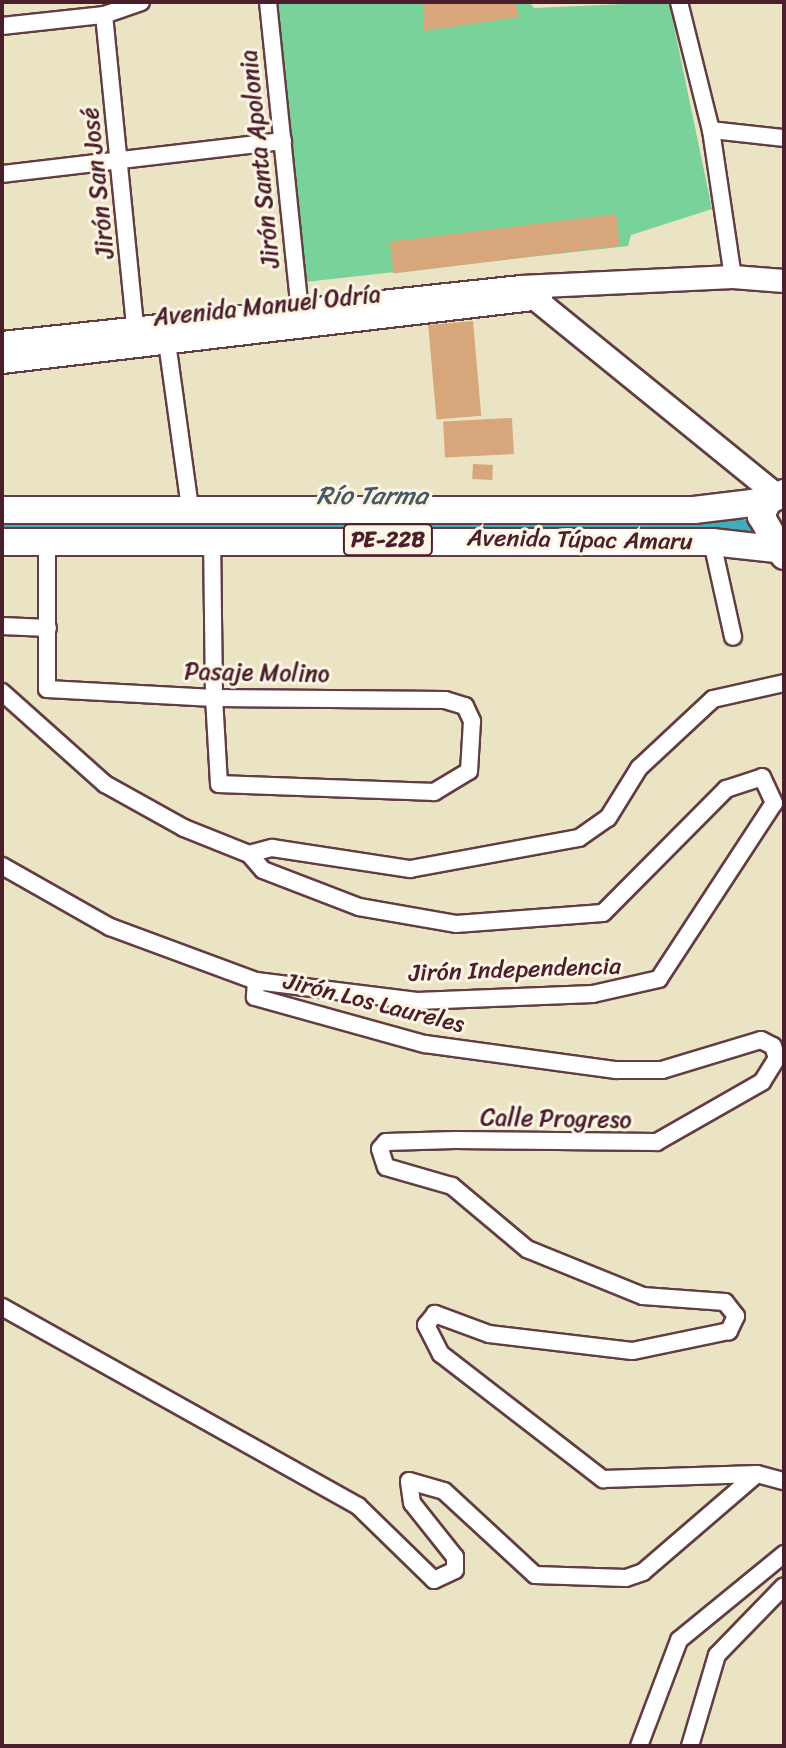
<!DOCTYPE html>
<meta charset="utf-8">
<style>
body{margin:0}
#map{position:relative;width:786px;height:1748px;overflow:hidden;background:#ebe4c4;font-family:Sriracha,sans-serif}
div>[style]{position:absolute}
.green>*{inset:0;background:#78d299}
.river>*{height:24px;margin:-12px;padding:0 12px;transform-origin:12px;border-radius:12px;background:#3fadbc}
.building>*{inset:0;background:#d7a67a;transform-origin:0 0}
.roads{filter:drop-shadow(2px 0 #623d42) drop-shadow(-2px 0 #623d42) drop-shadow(0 2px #623d42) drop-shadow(0 -2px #623d42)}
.minor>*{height:16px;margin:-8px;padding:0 8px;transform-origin:8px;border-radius:8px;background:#fff}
.secondary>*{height:22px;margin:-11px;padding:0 11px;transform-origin:11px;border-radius:11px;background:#fff}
.trunk>*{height:26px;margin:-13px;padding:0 13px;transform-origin:13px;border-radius:13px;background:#fff}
span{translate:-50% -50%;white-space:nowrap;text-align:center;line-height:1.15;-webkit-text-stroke:6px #fcf5e5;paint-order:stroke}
.shield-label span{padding:2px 6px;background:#fcf5e5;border:2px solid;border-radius:6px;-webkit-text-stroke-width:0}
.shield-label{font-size:22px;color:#4a1f2b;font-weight:700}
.street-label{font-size:24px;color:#4a1f2b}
.water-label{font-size:26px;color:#465865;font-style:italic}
.frame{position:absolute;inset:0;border:4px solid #4a1f2b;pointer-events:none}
</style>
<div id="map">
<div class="green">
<div style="clip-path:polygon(277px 2px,529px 2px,534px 8px,669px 2px,712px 209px,631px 235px,628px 246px,305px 282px)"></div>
</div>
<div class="river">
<div style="left:2px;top:525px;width:669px;rotate:-0.17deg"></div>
<div style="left:671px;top:523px;width:70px;rotate:6.5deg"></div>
</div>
<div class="building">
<div style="clip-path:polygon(424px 2px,516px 2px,519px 17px,424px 31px)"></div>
<div style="left:616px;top:214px;width:32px;height:228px;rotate:83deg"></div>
<div style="left:473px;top:321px;width:95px;height:45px;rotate:85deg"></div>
<div style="left:512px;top:418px;width:36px;height:69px;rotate:87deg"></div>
<div style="left:473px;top:464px;width:20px;height:15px;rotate:3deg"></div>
</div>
<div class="roads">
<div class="minor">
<div style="left:268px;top:2px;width:311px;rotate:84.1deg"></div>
<div style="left:679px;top:2px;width:132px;rotate:76deg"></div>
<div style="left:711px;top:130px;width:149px;rotate:81.5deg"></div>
<div style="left:104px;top:15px;width:323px;rotate:84.3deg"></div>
<div style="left:2px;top:26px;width:103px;rotate:-6.2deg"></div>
<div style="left:104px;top:15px;width:39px;rotate:-19deg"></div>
<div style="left:711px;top:130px;width:73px;rotate:6.3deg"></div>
<div style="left:2px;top:174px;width:283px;rotate:-6.7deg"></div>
<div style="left:166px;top:335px;width:175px;rotate:82.1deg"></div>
<div style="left:712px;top:542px;width:97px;rotate:77.5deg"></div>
<div style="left:47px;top:543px;width:146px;rotate:90deg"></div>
<div style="left:47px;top:689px;width:167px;rotate:3.1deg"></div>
<div style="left:214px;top:698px;width:231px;rotate:0.5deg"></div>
<div style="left:445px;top:700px;width:21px;rotate:17deg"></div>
<div style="left:465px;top:706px;width:17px;rotate:65deg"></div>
<div style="left:472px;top:721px;width:50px;rotate:93.4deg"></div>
<div style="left:469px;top:771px;width:41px;rotate:149deg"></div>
<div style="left:434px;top:792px;width:215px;rotate:-177.9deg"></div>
<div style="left:219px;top:784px;width:86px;rotate:-93.3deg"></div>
<div style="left:214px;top:698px;width:156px;rotate:-90.7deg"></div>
<div style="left:2px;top:626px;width:46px;rotate:2.5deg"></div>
<div style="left:2px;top:692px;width:138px;rotate:41.8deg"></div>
<div style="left:105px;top:784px;width:90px;rotate:29.1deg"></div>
<div style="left:184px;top:828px;width:70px;rotate:21.8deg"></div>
<div style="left:249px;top:854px;width:21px;rotate:49deg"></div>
<div style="left:263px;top:870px;width:103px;rotate:21.1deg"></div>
<div style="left:359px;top:907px;width:98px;rotate:9.9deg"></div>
<div style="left:456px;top:924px;width:147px;rotate:-4.3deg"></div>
<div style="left:603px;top:913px;width:175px;rotate:-45.2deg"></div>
<div style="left:726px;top:789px;width:38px;rotate:-18deg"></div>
<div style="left:762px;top:777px;width:29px;rotate:65deg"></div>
<div style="left:774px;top:803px;width:210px;rotate:123.2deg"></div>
<div style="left:659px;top:979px;width:68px;rotate:167.2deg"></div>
<div style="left:593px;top:994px;width:176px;rotate:177.7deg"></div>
<div style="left:417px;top:1001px;width:162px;rotate:-172.9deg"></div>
<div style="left:256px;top:981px;width:156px;rotate:-159.7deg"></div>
<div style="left:110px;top:927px;width:124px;rotate:-150.5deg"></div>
<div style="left:249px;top:854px;width:24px;rotate:-15deg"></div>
<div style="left:272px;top:848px;width:140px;rotate:8.7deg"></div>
<div style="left:410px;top:869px;width:172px;rotate:-10.4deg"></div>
<div style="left:579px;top:838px;width:35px;rotate:-35deg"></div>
<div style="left:608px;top:818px;width:59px;rotate:-58.2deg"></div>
<div style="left:639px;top:768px;width:101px;rotate:-43deg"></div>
<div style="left:713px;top:699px;width:73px;rotate:-12.7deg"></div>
<div style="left:256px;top:981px;width:16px;rotate:94deg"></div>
<div style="left:255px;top:997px;width:176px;rotate:15.5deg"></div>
<div style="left:425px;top:1044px;width:193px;rotate:7.8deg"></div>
<div style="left:616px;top:1070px;width:46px"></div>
<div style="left:662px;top:1070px;width:103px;rotate:-16.9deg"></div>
<div style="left:761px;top:1040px;width:13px;rotate:27deg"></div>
<div style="left:773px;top:1046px;width:13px;rotate:72deg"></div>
<div style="left:777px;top:1058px;width:28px;rotate:122deg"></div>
<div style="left:762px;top:1082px;width:121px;rotate:150.3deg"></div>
<div style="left:657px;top:1142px;width:202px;rotate:-179.4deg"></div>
<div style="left:455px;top:1140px;width:69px;rotate:178.3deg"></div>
<div style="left:386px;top:1142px;width:9px;rotate:131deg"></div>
<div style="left:380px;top:1149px;width:19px;rotate:72deg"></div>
<div style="left:386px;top:1167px;width:69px;rotate:16.1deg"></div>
<div style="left:452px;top:1186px;width:98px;rotate:40deg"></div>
<div style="left:527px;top:1249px;width:125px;rotate:22.1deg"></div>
<div style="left:643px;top:1296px;width:82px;rotate:4.2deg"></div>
<div style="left:725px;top:1302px;width:18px;rotate:52deg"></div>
<div style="left:736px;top:1316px;width:17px;rotate:115deg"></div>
<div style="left:729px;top:1331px;width:99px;rotate:168.3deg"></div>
<div style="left:632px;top:1351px;width:144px;rotate:-173.2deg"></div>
<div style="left:489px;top:1334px;width:58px;rotate:-159.7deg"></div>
<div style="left:435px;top:1314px;width:14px;rotate:129deg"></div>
<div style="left:426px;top:1325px;width:33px;rotate:63deg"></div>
<div style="left:441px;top:1354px;width:205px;rotate:37.7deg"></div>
<div style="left:603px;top:1479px;width:154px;rotate:-1.9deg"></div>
<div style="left:757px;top:1474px;width:28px;rotate:15deg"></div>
<div style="left:2px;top:1307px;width:408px;rotate:29.2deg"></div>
<div style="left:358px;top:1506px;width:106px;rotate:44.2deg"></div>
<div style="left:434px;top:1580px;width:23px;rotate:-25deg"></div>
<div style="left:455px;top:1570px;width:13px;rotate:-90deg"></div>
<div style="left:455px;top:1557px;width:69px;rotate:-128.5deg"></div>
<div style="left:412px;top:1503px;width:22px;rotate:-98deg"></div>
<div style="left:409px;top:1481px;width:36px;rotate:16deg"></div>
<div style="left:444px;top:1491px;width:124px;rotate:42.7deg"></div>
<div style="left:535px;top:1575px;width:91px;rotate:1.9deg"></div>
<div style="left:626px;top:1578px;width:18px;rotate:-19deg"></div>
<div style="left:643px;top:1572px;width:150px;rotate:-40.7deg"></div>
<div style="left:639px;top:1746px;width:113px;rotate:-69.3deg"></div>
<div style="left:679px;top:1640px;width:136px;rotate:-39.3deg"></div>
<div style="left:690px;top:1746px;width:95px;rotate:-73.5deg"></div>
<div style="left:717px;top:1655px;width:96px;rotate:-45.8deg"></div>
</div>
<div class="secondary">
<div style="left:528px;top:293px;width:318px;rotate:39.1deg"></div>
<div style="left:2px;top:343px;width:522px;rotate:-6.16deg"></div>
<div style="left:521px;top:287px;width:212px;rotate:-2.7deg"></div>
<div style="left:733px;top:277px;width:51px;rotate:4.5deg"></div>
<div style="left:2px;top:362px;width:543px;rotate:-6.77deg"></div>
</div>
<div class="trunk">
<div style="left:784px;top:493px;width:18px;rotate:153deg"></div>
<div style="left:768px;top:501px;width:17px;rotate:115deg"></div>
<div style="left:761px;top:516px;width:46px;rotate:60.1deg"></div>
<div style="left:2px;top:510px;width:692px"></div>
<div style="left:694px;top:510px;width:75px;rotate:-6.9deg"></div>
<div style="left:2px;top:542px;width:710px"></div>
<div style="left:712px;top:542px;width:62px;rotate:6.4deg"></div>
</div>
</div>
<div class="shield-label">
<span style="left:388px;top:540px">PE-22B</span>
</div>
<div class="street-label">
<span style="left:260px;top:159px;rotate:-96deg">Jirón Santa Apolonia</span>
<span style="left:98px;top:183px;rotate:-96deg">Jirón San José</span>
<span style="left:267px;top:306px;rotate:-6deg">Avenida Manuel Odría</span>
<span style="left:580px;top:540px;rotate:1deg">Avenida Túpac Amaru</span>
<span style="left:257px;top:673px;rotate:1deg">Pasaje Molino</span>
<span style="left:515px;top:970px;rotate:-2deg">Jirón Independencia</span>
<span style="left:374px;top:1003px;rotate:14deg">Jirón Los Laureles</span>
<span style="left:556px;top:1119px;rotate:1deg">Calle Progreso</span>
</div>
<div class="water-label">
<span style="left:372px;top:496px">Río Tarma</span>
</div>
<div class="frame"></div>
</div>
